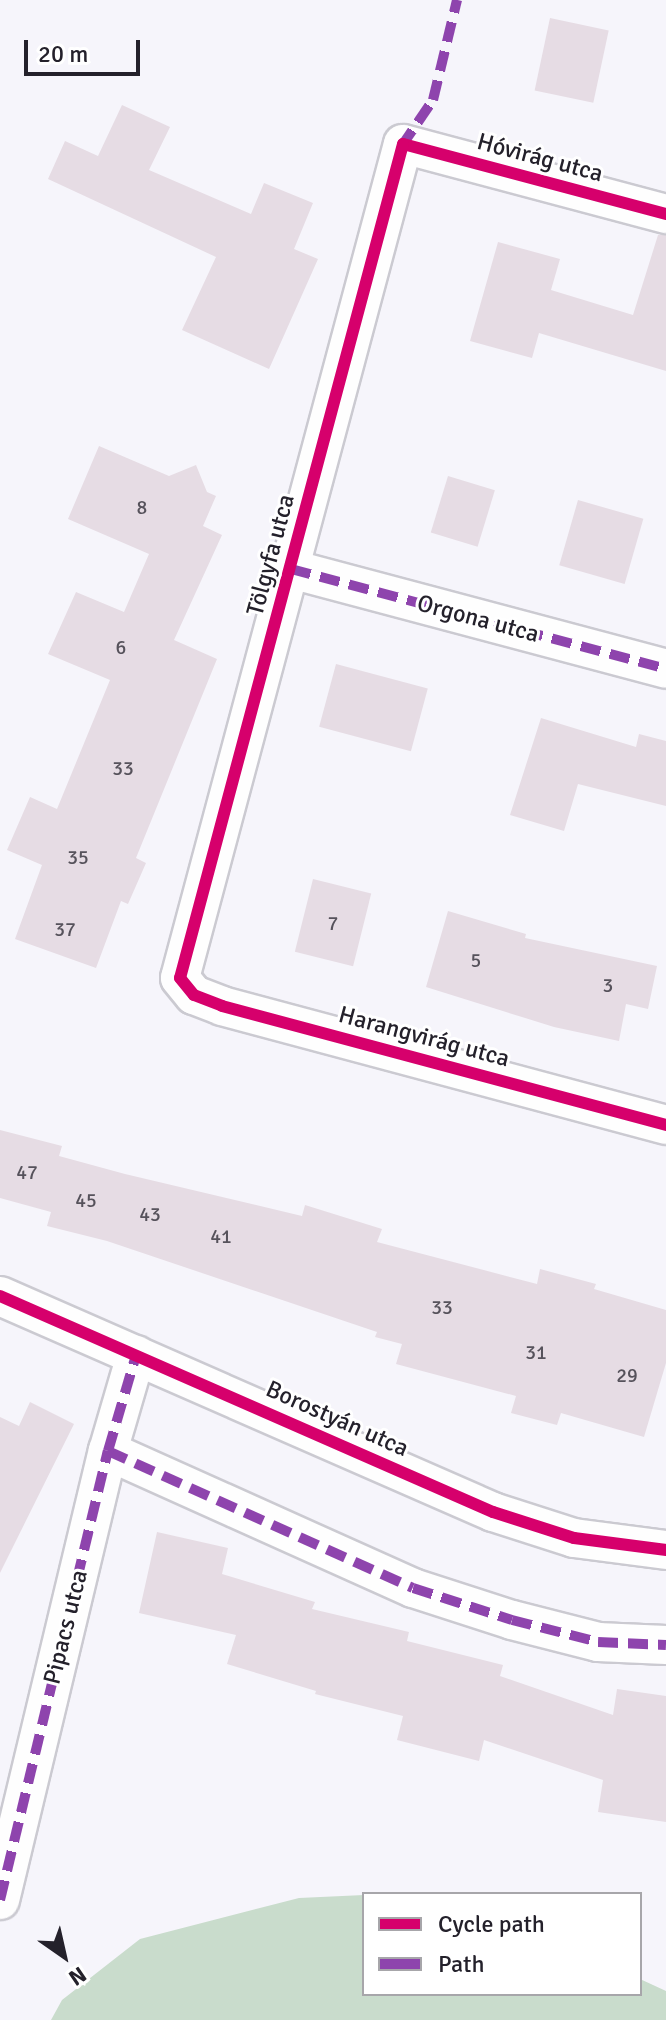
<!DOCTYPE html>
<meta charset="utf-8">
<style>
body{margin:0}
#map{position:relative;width:666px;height:2020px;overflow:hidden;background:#f6f5fb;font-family:Signika,sans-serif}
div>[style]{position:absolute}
.forest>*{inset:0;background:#c9dccc}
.building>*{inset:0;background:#e6dce4;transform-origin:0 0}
.roads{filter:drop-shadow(2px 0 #cbcad1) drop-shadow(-2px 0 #cbcad1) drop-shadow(0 2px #cbcad1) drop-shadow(0 -2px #cbcad1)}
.minor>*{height:38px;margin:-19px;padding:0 19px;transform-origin:19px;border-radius:19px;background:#fefefe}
.quiet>*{height:10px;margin-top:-5px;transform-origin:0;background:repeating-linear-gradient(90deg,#8e44ad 0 20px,transparent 0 30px)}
.cycleway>*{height:12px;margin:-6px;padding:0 6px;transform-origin:6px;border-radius:6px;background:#d6006c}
span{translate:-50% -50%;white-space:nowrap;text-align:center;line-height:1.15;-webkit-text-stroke:6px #fff;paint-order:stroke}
.number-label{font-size:20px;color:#56525b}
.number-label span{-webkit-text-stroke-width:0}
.street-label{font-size:24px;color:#24212b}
.legend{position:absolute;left:362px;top:1892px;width:280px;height:104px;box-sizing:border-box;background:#fff;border:2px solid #a7a6aa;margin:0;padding:10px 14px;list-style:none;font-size:24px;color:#24212b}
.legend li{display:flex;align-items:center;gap:16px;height:40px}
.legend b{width:40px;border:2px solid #a7a6aa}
.north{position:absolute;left:24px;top:1916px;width:80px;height:80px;-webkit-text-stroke:6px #fff;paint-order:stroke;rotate:146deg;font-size:22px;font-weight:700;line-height:32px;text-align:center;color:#24212b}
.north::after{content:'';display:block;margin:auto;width:28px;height:36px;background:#24212b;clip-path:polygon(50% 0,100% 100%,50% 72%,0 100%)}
.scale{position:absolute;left:24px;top:40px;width:116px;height:36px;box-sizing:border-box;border:4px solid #24212b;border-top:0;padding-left:10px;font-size:24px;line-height:28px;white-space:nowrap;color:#24212b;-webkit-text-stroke:6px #fff;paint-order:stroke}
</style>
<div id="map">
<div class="forest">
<div style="clip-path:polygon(364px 1895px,364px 1994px,640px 1994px,640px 1979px,666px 1991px,666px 2020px,51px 2020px,62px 2000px,140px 1939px,299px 1898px)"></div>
</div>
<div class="building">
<div style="left:550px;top:18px;width:60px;height:74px;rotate:12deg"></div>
<div style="clip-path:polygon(122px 105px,170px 127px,149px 170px,251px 214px,264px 183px,313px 203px,294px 249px,318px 259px,269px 369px,182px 330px,216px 257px,48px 179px,65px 141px,98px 156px)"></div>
<div style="clip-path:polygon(658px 235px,666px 235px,666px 371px,539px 333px,532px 358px,470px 341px,498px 242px,560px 259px,551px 290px,633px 315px)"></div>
<div style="clip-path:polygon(99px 446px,169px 476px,196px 465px,207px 492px,216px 496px,203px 526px,222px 535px,174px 640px,217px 659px,136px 858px,146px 863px,128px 904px,121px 901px,96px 968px,15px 939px,42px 865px,7px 850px,30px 797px,57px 809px,110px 680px,48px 654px,76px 592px,124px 612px,149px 554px,68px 519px)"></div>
<div style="left:448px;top:476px;width:49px;height:59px;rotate:17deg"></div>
<div style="left:578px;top:500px;width:68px;height:68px;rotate:16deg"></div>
<div style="left:336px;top:664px;width:95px;height:65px;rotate:15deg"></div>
<div style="clip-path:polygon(541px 718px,636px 747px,639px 734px,666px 741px,666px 806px,578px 784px,564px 831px,510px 815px)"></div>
<div style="left:313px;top:879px;width:60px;height:75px;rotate:14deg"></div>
<div style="clip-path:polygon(448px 911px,526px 934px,525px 938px,657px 966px,648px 1009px,626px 1004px,619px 1041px,554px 1027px,426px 987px)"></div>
<div style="clip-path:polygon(0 1130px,62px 1146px,59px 1156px,125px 1174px,302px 1216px,305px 1205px,382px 1229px,377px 1242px,537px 1284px,540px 1269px,596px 1284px,594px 1289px,666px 1310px,666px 1363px,644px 1437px,561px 1413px,557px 1425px,511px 1413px,516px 1396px,396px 1364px,402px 1344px,375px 1337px,377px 1332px,107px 1241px,47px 1226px,51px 1212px,0 1198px)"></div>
<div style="clip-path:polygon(30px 1402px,74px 1424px,0 1573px,0 1417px,19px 1426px)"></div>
<div style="clip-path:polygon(157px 1532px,228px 1548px,222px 1574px,315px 1602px,312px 1609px,409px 1632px,407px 1641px,503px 1665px,500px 1676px,613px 1715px,617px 1689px,666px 1696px,666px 1822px,598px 1812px,603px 1780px,484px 1740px,479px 1761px,397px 1740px,403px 1716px,315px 1694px,316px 1691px,227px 1664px,236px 1635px,139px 1613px)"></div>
</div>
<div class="roads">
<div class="minor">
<div style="left:666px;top:214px;width:272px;rotate:-165.1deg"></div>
<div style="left:403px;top:144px;width:863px;rotate:104.97deg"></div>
<div style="left:180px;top:978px;width:22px;rotate:51deg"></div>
<div style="left:194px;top:995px;width:30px;rotate:21deg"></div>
<div style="left:222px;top:1006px;width:460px;rotate:15deg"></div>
<div style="left:291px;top:569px;width:388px;rotate:14.9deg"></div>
<div style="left:0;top:1296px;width:538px;rotate:23.66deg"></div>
<div style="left:493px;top:1512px;width:85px;rotate:17.8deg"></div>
<div style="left:574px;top:1538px;width:93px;rotate:7.4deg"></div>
<div style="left:108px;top:1451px;width:334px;rotate:24.2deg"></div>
<div style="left:413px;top:1588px;width:104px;rotate:17.9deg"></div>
<div style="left:512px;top:1620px;width:89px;rotate:14.3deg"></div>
<div style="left:598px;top:1642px;width:68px;rotate:2.5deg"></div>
<div style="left:0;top:1900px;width:462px;rotate:-76.5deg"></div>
<div style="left:108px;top:1451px;width:100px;rotate:-73.7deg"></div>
</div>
</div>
<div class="quiet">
<div style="left:401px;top:147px;width:57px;rotate:-55.8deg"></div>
<div style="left:433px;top:100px;width:103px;rotate:-76.5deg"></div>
<div style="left:291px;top:569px;width:388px;rotate:14.9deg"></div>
<div style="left:108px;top:1451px;width:334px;rotate:24.2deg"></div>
<div style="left:413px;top:1588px;width:104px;rotate:17.9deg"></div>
<div style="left:512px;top:1620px;width:89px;rotate:14.3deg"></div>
<div style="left:598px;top:1642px;width:68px;rotate:2.5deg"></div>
<div style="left:0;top:1900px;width:462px;rotate:-76.5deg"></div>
<div style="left:108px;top:1451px;width:100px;rotate:-73.7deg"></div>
</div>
<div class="cycleway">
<div style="left:666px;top:214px;width:272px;rotate:-165.1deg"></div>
<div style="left:403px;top:144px;width:863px;rotate:104.97deg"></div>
<div style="left:180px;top:978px;width:22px;rotate:51deg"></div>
<div style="left:194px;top:995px;width:30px;rotate:21deg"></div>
<div style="left:222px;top:1006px;width:460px;rotate:15deg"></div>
<div style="left:0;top:1296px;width:538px;rotate:23.66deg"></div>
<div style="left:493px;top:1512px;width:85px;rotate:17.8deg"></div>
<div style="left:574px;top:1538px;width:93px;rotate:7.4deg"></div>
</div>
<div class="number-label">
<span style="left:142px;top:507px">8</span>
<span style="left:121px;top:647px">6</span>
<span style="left:123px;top:768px">33</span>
<span style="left:78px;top:857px">35</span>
<span style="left:333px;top:923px">7</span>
<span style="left:65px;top:929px">37</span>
<span style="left:476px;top:960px">5</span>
<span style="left:608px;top:985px">3</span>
<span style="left:27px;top:1172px">47</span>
<span style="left:86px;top:1200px">45</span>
<span style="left:150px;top:1214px">43</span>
<span style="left:221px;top:1236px">41</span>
<span style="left:442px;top:1307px">33</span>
<span style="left:536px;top:1352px">31</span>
<span style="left:627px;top:1375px">29</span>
</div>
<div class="street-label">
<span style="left:540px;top:158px;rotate:15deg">Hóvirág utca</span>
<span style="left:271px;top:555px;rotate:-75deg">Tölgyfa utca</span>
<span style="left:478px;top:619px;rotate:15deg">Orgona utca</span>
<span style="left:424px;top:1037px;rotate:15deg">Harangvirág utca</span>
<span style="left:337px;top:1419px;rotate:24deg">Borostyán utca</span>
<span style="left:66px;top:1627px;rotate:-76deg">Pipacs utca</span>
</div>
<ul class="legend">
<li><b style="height:10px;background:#d6006c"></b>Cycle path</li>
<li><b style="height:10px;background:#8e44ad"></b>Path</li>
</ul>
<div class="north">N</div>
<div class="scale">20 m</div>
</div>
